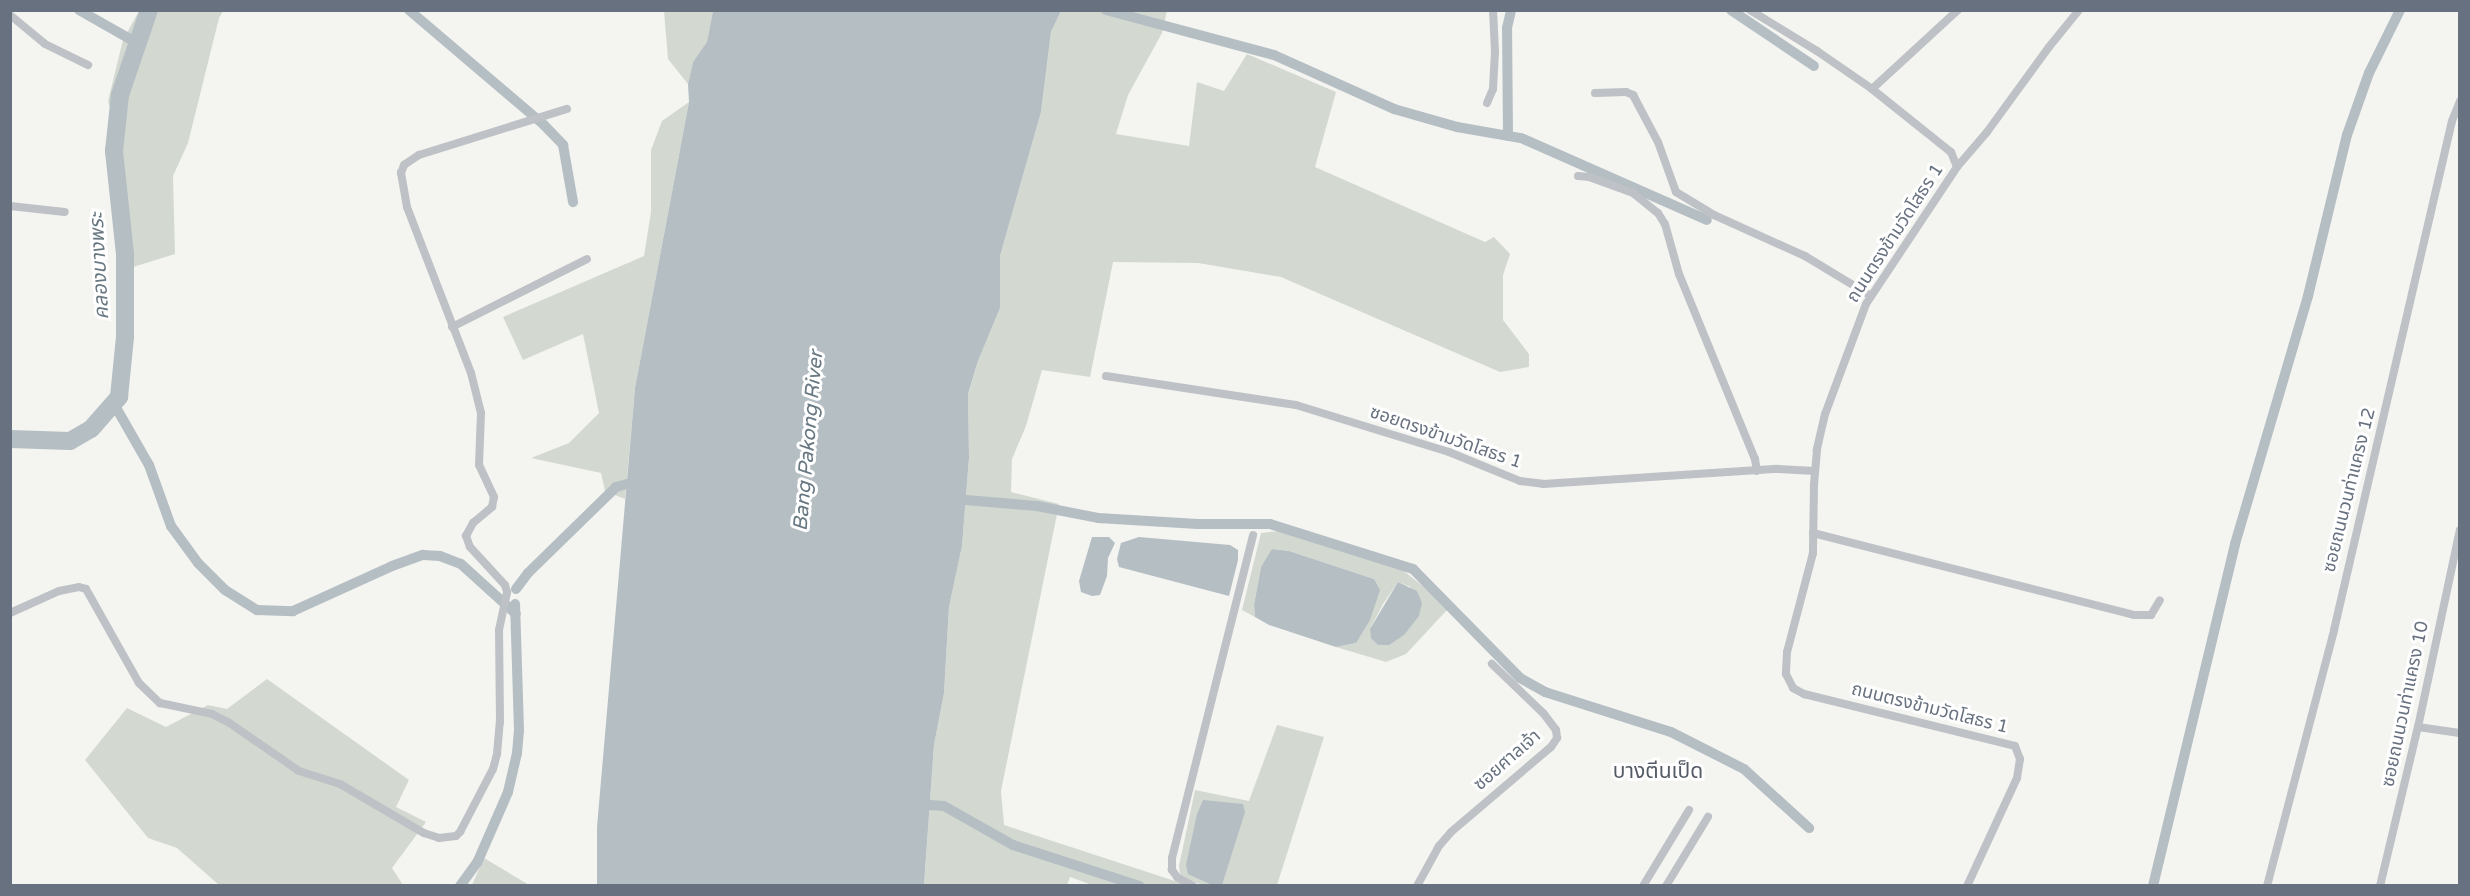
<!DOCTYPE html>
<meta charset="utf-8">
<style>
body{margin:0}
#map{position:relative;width:2470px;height:896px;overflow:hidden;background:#f4f4f1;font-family:"Varela Round","Noto Sans Thai",sans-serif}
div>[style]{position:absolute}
.green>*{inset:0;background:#d3d9d1}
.water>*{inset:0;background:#b5bec3}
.canal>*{height:10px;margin:-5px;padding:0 5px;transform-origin:5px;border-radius:5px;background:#b5bec3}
.river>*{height:18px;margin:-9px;padding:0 9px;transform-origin:9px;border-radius:9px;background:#b5bec3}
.minor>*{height:8px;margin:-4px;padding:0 4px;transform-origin:4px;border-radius:4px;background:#bec1c5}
span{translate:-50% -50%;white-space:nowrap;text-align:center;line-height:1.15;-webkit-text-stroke:6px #fff;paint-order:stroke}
.street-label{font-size:18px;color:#67717f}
.water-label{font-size:20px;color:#687882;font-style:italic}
.quarter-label{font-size:21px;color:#545b65}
.frame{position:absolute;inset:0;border:12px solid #67717f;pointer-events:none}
</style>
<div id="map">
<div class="green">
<div style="clip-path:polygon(139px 11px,223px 11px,219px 18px,188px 143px,173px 176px,175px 254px,133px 267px,120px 145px,108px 101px,123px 40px)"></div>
<div style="clip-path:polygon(664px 11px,713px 11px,707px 43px,693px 62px,688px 84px,668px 59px)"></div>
<div style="clip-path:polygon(1061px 11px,1167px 11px,1162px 33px,1128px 95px,1116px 134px,1189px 146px,1197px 82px,1224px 91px,1247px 54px,1336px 92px,1315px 167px,1485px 242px,1494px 237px,1510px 254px,1503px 275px,1503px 320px,1529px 354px,1529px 367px,1500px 372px,1281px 277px,1198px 263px,1113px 262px,1090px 377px,1042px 370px,1026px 426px,1012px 459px,1011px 492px,1059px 504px,1001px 791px,1004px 825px,1187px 885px,1092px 885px,1070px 877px,1067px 885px,924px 886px,934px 745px,944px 693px,949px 607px,962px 546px,969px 458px,968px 395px,978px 361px,1000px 308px,1000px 256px,1041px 112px,1051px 32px)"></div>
<div style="clip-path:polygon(689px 102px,635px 388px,625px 499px,605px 491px,601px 473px,531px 458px,569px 443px,599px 413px,583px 334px,523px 360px,503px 317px,644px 256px,651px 212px,651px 150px,662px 121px)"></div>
<div style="clip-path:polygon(evenodd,1279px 531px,1400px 568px,1429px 591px,1447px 610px,1406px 654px,1386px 662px,1336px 647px,1356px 643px,1374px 579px,1289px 551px,1273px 549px,1261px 567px,1254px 605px,1255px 617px,1242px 610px,1261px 533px,1279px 531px,1398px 582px,1411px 587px,1370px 629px,1383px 604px,1398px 582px)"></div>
<div style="clip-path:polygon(267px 679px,409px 780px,396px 807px,426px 822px,392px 868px,403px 885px,219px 885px,177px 848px,148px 838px,85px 760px,127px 708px,166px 727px,208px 705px,227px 709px)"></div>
<div style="clip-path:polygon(1277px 725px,1324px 737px,1277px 885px,1204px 885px,1190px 881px,1180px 874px,1179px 866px,1195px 790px,1249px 801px)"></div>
<div style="clip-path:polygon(484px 858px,529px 885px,472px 885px)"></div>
</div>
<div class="water">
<div style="clip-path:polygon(713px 11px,1061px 11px,1051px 32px,1041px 112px,1000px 256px,1000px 308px,978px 361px,968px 394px,969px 458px,962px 546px,949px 607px,944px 693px,934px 745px,924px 885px,597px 885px,597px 827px,635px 388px,689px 102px,688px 84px,693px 62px,707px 42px)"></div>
<div style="clip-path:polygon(1092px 537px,1109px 537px,1115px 543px,1108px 558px,1107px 576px,1100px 595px,1092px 596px,1081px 592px,1079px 581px)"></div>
<div style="clip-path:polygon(1139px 537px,1230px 545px,1238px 550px,1238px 560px,1229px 596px,1119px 567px,1117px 559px,1121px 543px)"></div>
<div style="clip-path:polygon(1272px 549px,1289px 551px,1374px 579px,1380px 590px,1370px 620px,1356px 643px,1336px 647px,1269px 625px,1255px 617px,1254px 605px,1261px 567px)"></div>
<div style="clip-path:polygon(1398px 582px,1417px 591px,1422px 603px,1419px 616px,1404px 635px,1389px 645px,1378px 645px,1371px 638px,1370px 629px)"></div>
<div style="clip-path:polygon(1203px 800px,1243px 804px,1245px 812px,1222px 885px,1212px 885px,1188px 874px,1186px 865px,1197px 814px)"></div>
</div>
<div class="canal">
<div style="left:79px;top:10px;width:67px;rotate:29.6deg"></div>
<div style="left:409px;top:10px;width:177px;rotate:40.4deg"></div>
<div style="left:544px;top:125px;width:28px;rotate:46deg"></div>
<div style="left:563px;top:145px;width:58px;rotate:80deg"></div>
<div style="left:1106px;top:10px;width:174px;rotate:15deg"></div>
<div style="left:1274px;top:55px;width:132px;rotate:24.2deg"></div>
<div style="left:1394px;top:109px;width:66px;rotate:15.9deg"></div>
<div style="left:1457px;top:127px;width:65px;rotate:9.8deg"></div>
<div style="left:1521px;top:138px;width:203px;rotate:23.8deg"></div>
<div style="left:1731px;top:10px;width:100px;rotate:34deg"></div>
<div style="left:1508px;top:136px;width:108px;rotate:-90.5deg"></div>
<div style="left:1507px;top:28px;width:18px;rotate:-77deg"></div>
<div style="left:114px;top:404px;width:70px;rotate:60.2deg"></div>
<div style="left:149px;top:465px;width:65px;rotate:70.2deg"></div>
<div style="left:171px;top:526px;width:46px;rotate:53.9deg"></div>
<div style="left:198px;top:563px;width:38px;rotate:45deg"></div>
<div style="left:225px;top:590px;width:38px;rotate:32deg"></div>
<div style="left:257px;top:610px;width:36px;rotate:2deg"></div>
<div style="left:293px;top:611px;width:109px;rotate:-24.4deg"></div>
<div style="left:392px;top:566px;width:33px;rotate:-20deg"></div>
<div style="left:423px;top:555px;width:17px;rotate:3deg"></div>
<div style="left:440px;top:556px;width:22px;rotate:21deg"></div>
<div style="left:461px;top:564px;width:74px;rotate:42.3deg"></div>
<div style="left:954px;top:499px;width:83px;rotate:4.8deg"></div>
<div style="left:1037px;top:506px;width:62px;rotate:11.1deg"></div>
<div style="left:1098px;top:518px;width:100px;rotate:3.4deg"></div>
<div style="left:1198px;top:524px;width:72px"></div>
<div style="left:1270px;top:524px;width:150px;rotate:17.5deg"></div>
<div style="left:1413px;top:569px;width:153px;rotate:45.5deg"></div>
<div style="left:1520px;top:678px;width:29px;rotate:29deg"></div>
<div style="left:1545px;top:692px;width:132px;rotate:17.6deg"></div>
<div style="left:1671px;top:732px;width:82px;rotate:26.9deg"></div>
<div style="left:1744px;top:769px;width:88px;rotate:42.2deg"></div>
<div style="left:516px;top:589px;width:20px;rotate:-53deg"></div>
<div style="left:528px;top:573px;width:123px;rotate:-44.3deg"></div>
<div style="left:616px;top:487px;width:24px;rotate:-15deg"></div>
<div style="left:916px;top:804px;width:28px;rotate:4deg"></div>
<div style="left:944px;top:806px;width:79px;rotate:29.5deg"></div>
<div style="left:1013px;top:845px;width:133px;rotate:18deg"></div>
<div style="left:460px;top:886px;width:29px;rotate:-54deg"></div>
<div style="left:477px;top:863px;width:77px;rotate:-66.4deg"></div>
<div style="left:508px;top:792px;width:40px;rotate:-77deg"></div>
<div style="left:517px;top:753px;width:23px;rotate:-85deg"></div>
<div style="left:519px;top:730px;width:126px;rotate:-91.8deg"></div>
<div style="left:2153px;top:886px;width:352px;rotate:-76.5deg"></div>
<div style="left:2235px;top:544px;width:259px;rotate:-73.6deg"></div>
<div style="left:2308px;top:296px;width:166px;rotate:-76.4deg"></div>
<div style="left:2347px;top:135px;width:66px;rotate:-70.5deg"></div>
<div style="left:2369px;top:73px;width:70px;rotate:-63.8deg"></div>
</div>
<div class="river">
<div style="left:10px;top:439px;width:60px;rotate:1.9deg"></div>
<div style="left:70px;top:441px;width:24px;rotate:-30deg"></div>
<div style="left:91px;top:429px;width:43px;rotate:-48.8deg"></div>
<div style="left:119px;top:397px;width:60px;rotate:-84.3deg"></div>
<div style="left:125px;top:337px;width:83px;rotate:-90deg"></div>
<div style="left:125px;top:254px;width:104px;rotate:-96.1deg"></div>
<div style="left:114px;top:151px;width:56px;rotate:-83.9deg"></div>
<div style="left:120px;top:95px;width:90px;rotate:-71.2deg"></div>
</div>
<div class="minor">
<div style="left:1750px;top:10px;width:79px;rotate:31.5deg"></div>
<div style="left:1817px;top:51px;width:67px;rotate:34.6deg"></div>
<div style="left:1872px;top:89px;width:101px;rotate:38.6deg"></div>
<div style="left:1951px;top:152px;width:16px;rotate:68deg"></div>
<div style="left:1957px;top:167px;width:164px;rotate:123.6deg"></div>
<div style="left:1866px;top:304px;width:117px;rotate:110.4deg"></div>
<div style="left:1825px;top:414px;width:37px;rotate:103deg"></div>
<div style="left:1817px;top:450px;width:36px;rotate:95deg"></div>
<div style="left:1814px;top:486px;width:67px;rotate:90.9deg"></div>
<div style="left:1813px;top:553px;width:102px;rotate:104.7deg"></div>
<div style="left:1787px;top:652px;width:22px;rotate:93deg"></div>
<div style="left:1786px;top:674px;width:16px;rotate:63deg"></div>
<div style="left:1793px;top:688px;width:13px;rotate:29deg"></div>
<div style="left:1804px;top:694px;width:217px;rotate:13.8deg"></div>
<div style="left:2015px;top:746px;width:14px;rotate:69deg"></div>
<div style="left:2020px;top:759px;width:19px;rotate:99deg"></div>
<div style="left:2017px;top:778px;width:119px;rotate:114.8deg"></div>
<div style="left:10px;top:15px;width:45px;rotate:39.6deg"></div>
<div style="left:45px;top:44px;width:48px;rotate:26deg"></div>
<div style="left:1872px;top:89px;width:117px;rotate:-42.6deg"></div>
<div style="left:1595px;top:93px;width:31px;rotate:-2deg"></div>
<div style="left:1626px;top:92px;width:8px;rotate:23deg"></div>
<div style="left:1633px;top:95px;width:53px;rotate:62deg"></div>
<div style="left:1658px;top:142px;width:53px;rotate:70.2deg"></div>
<div style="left:1676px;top:192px;width:44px;rotate:31.2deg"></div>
<div style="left:1714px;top:215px;width:100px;rotate:24.3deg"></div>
<div style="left:1805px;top:256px;width:77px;rotate:31.2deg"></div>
<div style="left:1487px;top:103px;width:15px;rotate:-67deg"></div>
<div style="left:1493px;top:89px;width:37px;rotate:-87deg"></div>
<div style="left:1495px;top:52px;width:42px;rotate:-92.7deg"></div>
<div style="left:1957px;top:167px;width:46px;rotate:-49.4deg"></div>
<div style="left:1987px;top:132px;width:105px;rotate:-53.9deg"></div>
<div style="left:2049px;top:47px;width:48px;rotate:-51deg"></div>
<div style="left:1578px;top:176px;width:11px;rotate:5deg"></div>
<div style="left:1589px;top:177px;width:47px;rotate:20deg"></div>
<div style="left:1633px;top:193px;width:32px;rotate:39deg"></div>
<div style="left:1658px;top:213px;width:13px;rotate:58deg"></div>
<div style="left:1665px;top:224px;width:52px;rotate:74.4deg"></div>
<div style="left:1679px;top:274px;width:200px;rotate:67.7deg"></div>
<div style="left:1755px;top:459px;width:12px;rotate:81deg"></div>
<div style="left:10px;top:206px;width:55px;rotate:6.2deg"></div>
<div style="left:452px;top:327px;width:151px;rotate:-26.7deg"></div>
<div style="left:1106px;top:376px;width:192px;rotate:8.7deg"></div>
<div style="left:1296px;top:405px;width:160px;rotate:17.1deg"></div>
<div style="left:1449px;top:452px;width:77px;rotate:22.2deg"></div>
<div style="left:1520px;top:481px;width:23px;rotate:7deg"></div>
<div style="left:1543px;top:484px;width:235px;rotate:-3.7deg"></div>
<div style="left:1778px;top:469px;width:37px;rotate:3deg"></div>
<div style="left:1813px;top:533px;width:331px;rotate:14.3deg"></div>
<div style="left:2134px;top:615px;width:17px"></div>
<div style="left:2151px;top:615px;width:17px;rotate:-59deg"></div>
<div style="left:10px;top:613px;width:54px;rotate:-24.2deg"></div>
<div style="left:59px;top:591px;width:20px;rotate:-11deg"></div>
<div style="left:79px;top:587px;width:7px;rotate:16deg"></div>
<div style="left:86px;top:589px;width:108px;rotate:60.6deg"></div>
<div style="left:139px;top:683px;width:29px;rotate:44deg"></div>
<div style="left:160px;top:703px;width:53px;rotate:11.9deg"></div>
<div style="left:212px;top:714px;width:18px;rotate:27deg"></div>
<div style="left:228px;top:722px;width:86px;rotate:34.6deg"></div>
<div style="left:299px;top:771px;width:43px;rotate:17.6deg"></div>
<div style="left:340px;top:784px;width:97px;rotate:30.3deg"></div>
<div style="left:424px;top:833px;width:16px;rotate:18deg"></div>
<div style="left:439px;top:838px;width:17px;rotate:-7deg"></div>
<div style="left:456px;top:836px;width:6px;rotate:-45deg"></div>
<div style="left:460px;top:832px;width:71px;rotate:-62.4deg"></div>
<div style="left:493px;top:769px;width:16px;rotate:-75deg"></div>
<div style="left:497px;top:754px;width:32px;rotate:-85deg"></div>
<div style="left:500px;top:722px;width:92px;rotate:-90.6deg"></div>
<div style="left:499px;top:630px;width:39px;rotate:-78deg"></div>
<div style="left:507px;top:592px;width:7px;rotate:-106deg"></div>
<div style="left:505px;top:585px;width:52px;rotate:-132.6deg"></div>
<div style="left:470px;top:547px;width:12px;rotate:-110deg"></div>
<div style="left:466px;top:536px;width:15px;rotate:-62deg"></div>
<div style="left:473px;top:523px;width:25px;rotate:-40deg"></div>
<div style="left:492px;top:507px;width:10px;rotate:-79deg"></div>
<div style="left:494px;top:497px;width:35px;rotate:-115deg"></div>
<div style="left:479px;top:465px;width:52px;rotate:-87.8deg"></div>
<div style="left:481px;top:413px;width:41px;rotate:-104deg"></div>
<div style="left:471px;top:373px;width:178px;rotate:-111.1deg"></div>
<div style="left:407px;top:207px;width:35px;rotate:-100deg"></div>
<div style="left:401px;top:173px;width:9px;rotate:-69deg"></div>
<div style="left:404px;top:165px;width:18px;rotate:-34deg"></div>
<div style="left:419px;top:155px;width:155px;rotate:-17.3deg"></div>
<div style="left:2418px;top:727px;width:42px;rotate:8.1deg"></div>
<div style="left:1193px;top:886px;width:18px;rotate:-151deg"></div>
<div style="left:1177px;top:877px;width:9px;rotate:-126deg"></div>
<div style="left:1172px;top:870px;width:12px;rotate:-90deg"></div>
<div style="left:1172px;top:858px;width:333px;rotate:-75.9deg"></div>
<div style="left:1417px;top:886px;width:46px;rotate:-61.2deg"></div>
<div style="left:1439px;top:846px;width:18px;rotate:-49deg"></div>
<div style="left:1451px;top:832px;width:131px;rotate:-40.4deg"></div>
<div style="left:1551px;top:747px;width:11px;rotate:-56deg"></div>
<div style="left:1557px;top:738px;width:8px;rotate:-97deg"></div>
<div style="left:1556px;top:730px;width:21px;rotate:-127deg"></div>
<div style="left:1543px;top:713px;width:71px;rotate:-136.1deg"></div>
<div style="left:1643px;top:886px;width:89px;rotate:-58.8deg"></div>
<div style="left:1666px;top:886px;width:81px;rotate:-58.7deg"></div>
<div style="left:2267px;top:886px;width:265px;rotate:-75.3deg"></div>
<div style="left:2334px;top:630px;width:522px;rotate:-76.95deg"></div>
<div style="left:2452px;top:121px;width:22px;rotate:-68deg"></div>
<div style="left:2380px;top:886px;width:163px;rotate:-76.6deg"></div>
<div style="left:2418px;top:727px;width:201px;rotate:-78deg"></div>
</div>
<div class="street-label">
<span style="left:1895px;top:233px;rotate:-57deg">ถนนตรงข้ามวัดโสธร 1</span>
<span style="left:1446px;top:437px;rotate:19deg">ซอยตรงข้ามวัดโสธร 1</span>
<span style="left:2349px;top:490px;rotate:-76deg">ซอยถนนวนท่าแครง 12</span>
<span style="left:2405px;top:704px;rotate:-78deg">ซอยถนนวนท่าแครง 10</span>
<span style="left:1930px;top:708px;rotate:14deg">ถนนตรงข้ามวัดโสธร 1</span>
<span style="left:1507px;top:760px;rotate:-41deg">ซอยศาลเจ้า</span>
</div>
<div class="water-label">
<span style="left:100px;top:266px;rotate:-93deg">คลองบางพระ</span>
<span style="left:809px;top:441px;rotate:-85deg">Bang Pakong River</span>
</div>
<div class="quarter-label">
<span style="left:1658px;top:772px">บางตีนเป็ด</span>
</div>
<div class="frame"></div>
</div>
